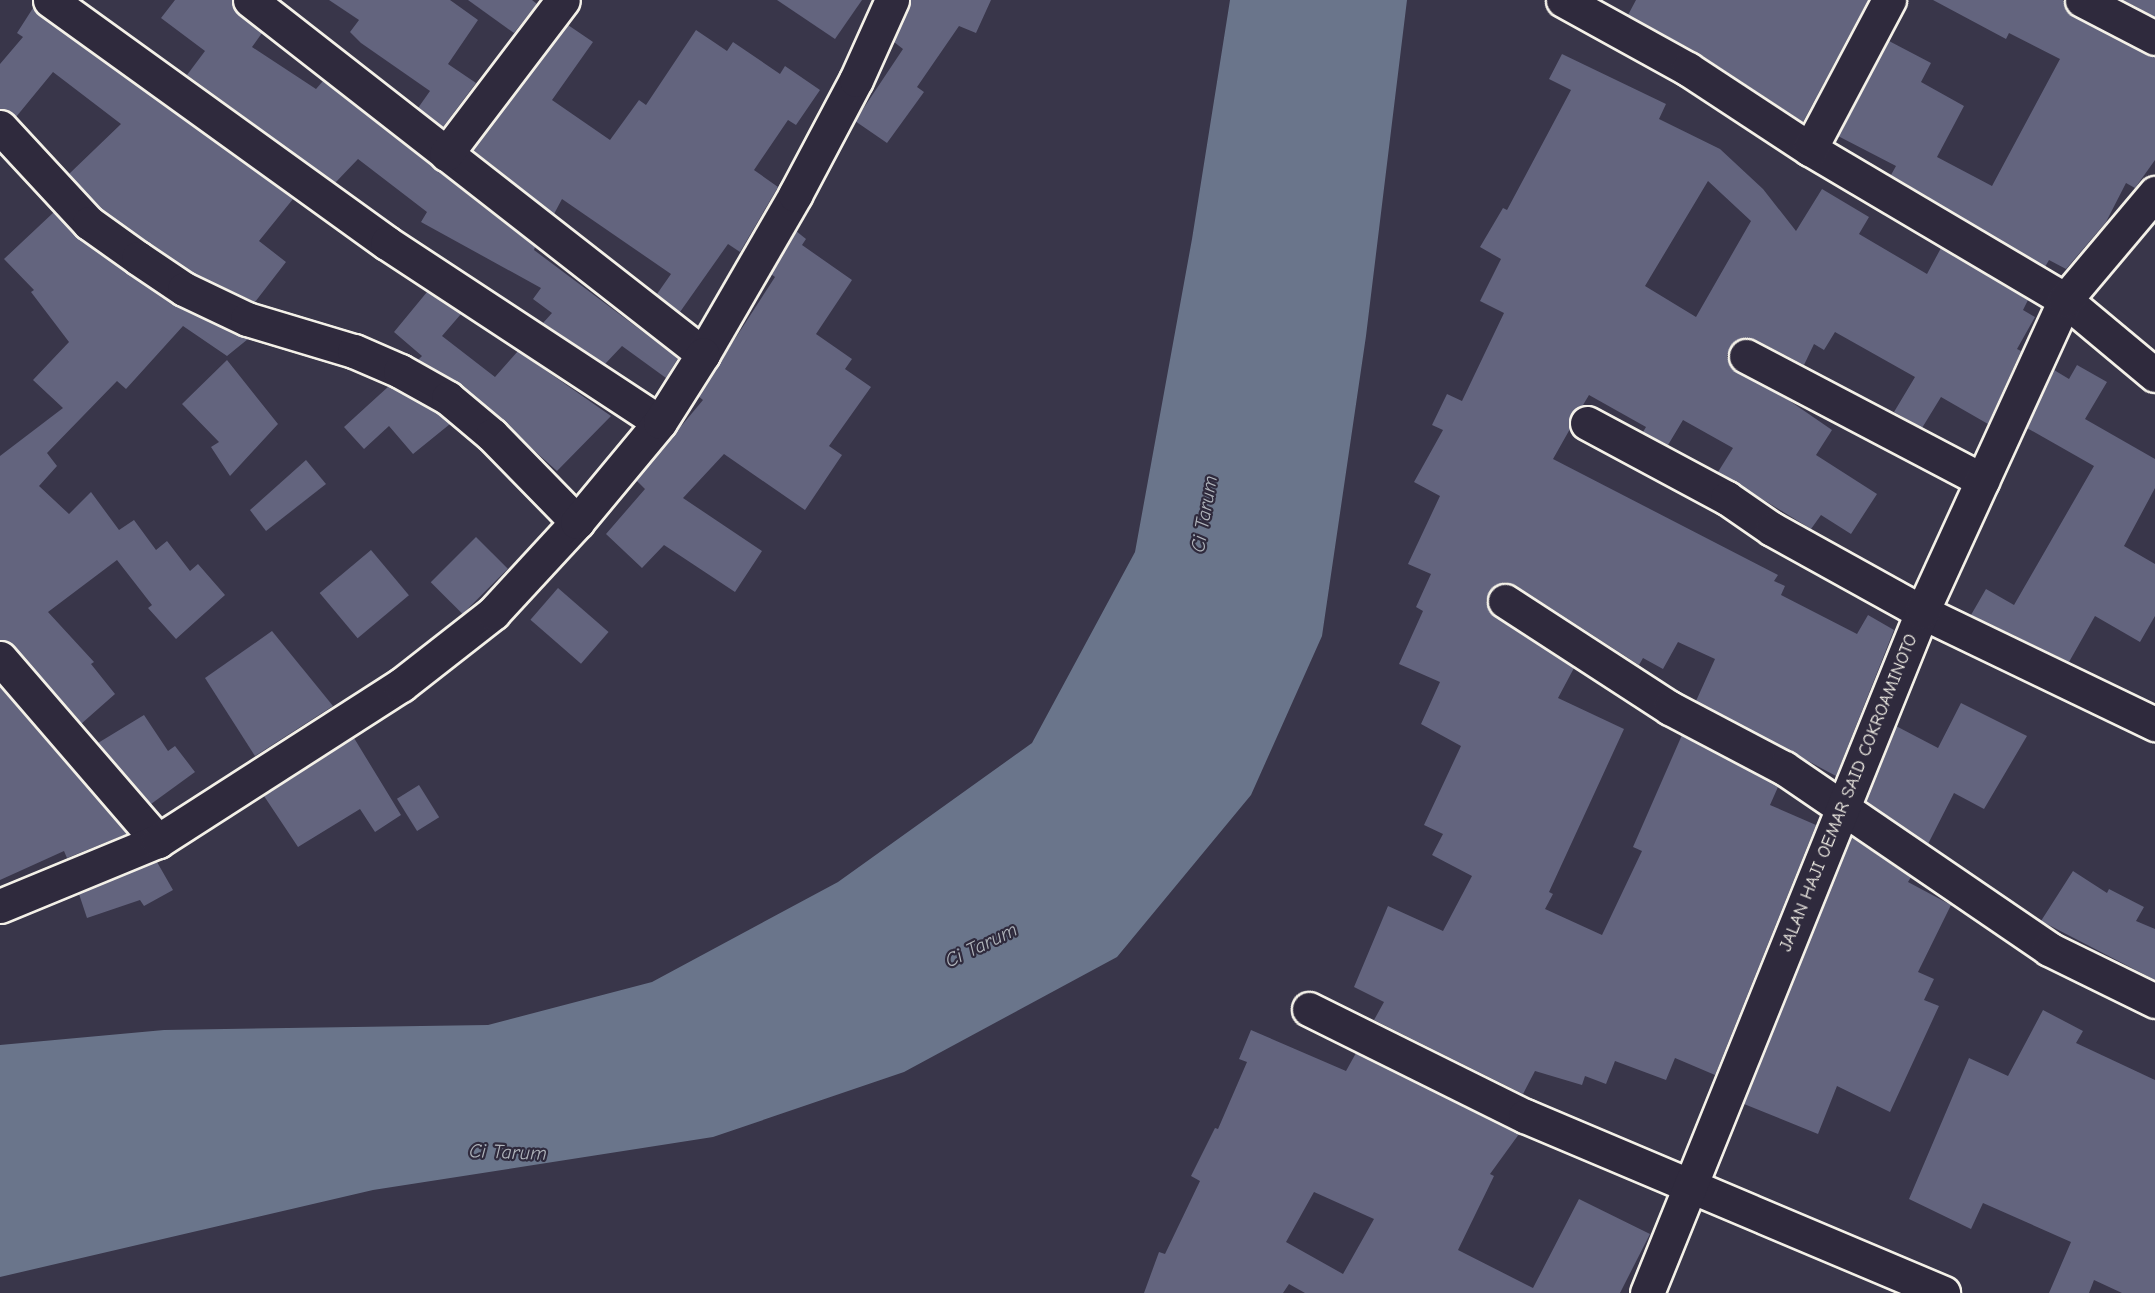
<!DOCTYPE html>
<style>
body{margin:0}
#map{position:relative;width:2155px;height:1293px;overflow:hidden;background:#39364a;font-family:"Comic Neue",sans-serif}
div>[style]{position:absolute}
.water>*{inset:0;background:#6a758b}
.building>*{inset:0;background:#63647e;transform-origin:0 0}
.roads{filter:drop-shadow(2px 0 #f4f1e8) drop-shadow(-2px 0 #f4f1e8) drop-shadow(0 2px #f4f1e8) drop-shadow(0 -2px #f4f1e8)}
.minor>*{height:33px;margin:-16.5px;padding:0 16.5px;transform-origin:16.5px;border-radius:16.5px;background:#2f2a3d}
span{translate:-50% -50%;white-space:nowrap;text-align:center;line-height:1.15;-webkit-text-stroke:4.5px #2f2a3d;paint-order:stroke}
.street-label{font-size:18px;color:#f4f1e8}
.water-label{font-size:20px;color:#afb3ba;font-style:italic}
</style>
<div id="map">
<div class="water">
<div style="clip-path:polygon(1230px 0,1407px 0,1366px 336px,1322px 636px,1251px 795px,1117px 957px,904px 1072px,713px 1137px,373px 1190px,0 1277px,0 1045px,164px 1030px,488px 1025px,652px 982px,838px 882px,1032px 743px,1135px 552px,1192px 239px)"></div>
</div>
<div class="building">
<div style="clip-path:polygon(175px 0,232px 0,238px 14px,262px 33px,252px 47px,316px 89px,323px 81px,535px 247px,534px 250px,678px 358px,666px 378px,622px 346px,605px 364px,543px 323px,552px 313px,533px 299px,541px 288px,421px 222px,427px 212px,358px 159px,335px 183px,187px 75px,205px 51px,161px 18px)"></div>
<div style="clip-path:polygon(329px 0,450px 0,478px 20px,448px 64px,476px 83px,443px 127px,418px 108px,430px 91px,361px 43px,350px 32px,359px 20px)"></div>
<div style="clip-path:polygon(468px 0,532px 0,537px 4px,514px 33px)"></div>
<div style="clip-path:polygon(777px 0,862px 0,835px 39px)"></div>
<div style="clip-path:polygon(910px 0,991px 0,976px 33px,959px 26px,917px 87px,924px 92px,887px 143px,855px 121px,903px 49px,894px 42px)"></div>
<div style="clip-path:polygon(1636px 0,1868px 0,1803px 122px,1698px 53px,1628px 15px)"></div>
<div style="clip-path:polygon(1933px 0,2063px 0,2073px 17px,2155px 57px,2155px 160px,2135px 188px,2126px 183px,2106px 222px,2066px 269px,2049px 260px,2045px 267px,1891px 175px,1896px 166px,1838px 136px,1889px 41px,1931px 63px,1921px 82px,1964px 106px,1937px 157px,1992px 186px,2060px 59px,2009px 33px,2006px 39px)"></div>
<div style="clip-path:polygon(2123px 0,2155px 0,2155px 17px)"></div>
<div style="clip-path:polygon(33px 8px,293px 199px,259px 241px,286px 262px,255px 302px,193px 273px,149px 243px,101px 209px,69px 174px,121px 124px,53px 72px,16px 117px,0 109px,0 64px,23px 37px,17px 33px)"></div>
<div style="clip-path:polygon(568px 25px,593px 42px,552px 100px,610px 140px,639px 100px,646px 105px,696px 30px,727px 51px,733px 42px,780px 74px,785px 66px,820px 90px,796px 125px,788px 120px,754px 170px,778px 187px,740px 252px,728px 244px,680px 312px,657px 294px,671px 274px,562px 199px,554px 214px,473px 150px)"></div>
<div style="clip-path:polygon(evenodd,1562px 54px,1666px 104px,1659px 119px,1720px 149px,1763px 189px,1796px 231px,1822px 189px,1869px 217px,1859px 234px,1927px 274px,1941px 248px,2028px 300px,2023px 310px,2035px 317px,2017px 349px,2021px 351px,1988px 424px,1941px 397px,1922px 428px,1894px 412px,1915px 377px,1835px 332px,1824px 350px,1814px 344px,1804px 365px,1754px 339px,1737px 340px,1730px 347px,1727px 357px,1737px 372px,1787px 399px,1832px 430px,1816px 455px,1877px 494px,1851px 534px,1821px 515px,1811px 529px,1718px 472px,1733px 448px,1683px 420px,1668px 445px,1643px 432px,1646px 427px,1589px 395px,1583px 405px,1571px 414px,1570px 429px,1553px 459px,1778px 575px,1774px 581px,1785px 586px,1781px 595px,1857px 634px,1868px 615px,1894px 630px,1836px 776px,1696px 701px,1715px 659px,1678px 642px,1663px 669px,1643px 658px,1639px 665px,1515px 585px,1505px 582px,1490px 590px,1486px 601px,1494px 616px,1574px 668px,1558px 698px,1624px 729px,1549px 892px,1553px 894px,1545px 909px,1602px 935px,1642px 851px,1633px 847px,1682px 735px,1774px 784px,1778px 787px,1770px 805px,1816px 825px,1715px 1075px,1675px 1058px,1666px 1080px,1615px 1061px,1606px 1084px,1585px 1076px,1582px 1085px,1535px 1071px,1523px 1094px,1374px 1020px,1384px 1002px,1354px 987px,1388px 906px,1443px 931px,1472px 876px,1432px 855px,1443px 834px,1424px 825px,1461px 746px,1421px 724px,1440px 682px,1399px 664px,1423px 611px,1416px 607px,1431px 574px,1408px 564px,1440px 496px,1414px 482px,1443px 430px,1432px 425px,1447px 394px,1462px 401px,1504px 313px,1480px 301px,1501px 259px,1480px 247px,1503px 208px,1507px 210px,1571px 90px,1549px 79px,1562px 54px,1708px 181px,1751px 221px,1696px 317px,1645px 286px,1708px 181px)"></div>
<div style="clip-path:polygon(54px 212px,78px 238px,174px 305px,248px 339px,227px 356px,183px 326px,126px 389px,117px 381px,47px 453px,57px 466px,39px 486px,69px 514px,91px 492px,119px 530px,134px 520px,156px 550px,167px 541px,190px 571px,198px 564px,225px 595px,176px 639px,148px 608px,152px 605px,117px 560px,48px 612px,94px 662px,91px 664px,115px 694px,81px 724px,14px 646px,0 640px,0 456px,63px 408px,33px 380px,69px 342px,31px 292px,34px 290px,4px 259px)"></div>
<div style="clip-path:polygon(796px 231px,806px 239px,802px 245px,852px 280px,816px 334px,852px 359px,845px 369px,871px 387px,829px 446px,842px 455px,805px 510px,724px 454px,683px 498px,762px 551px,735px 592px,664px 545px,642px 568px,606px 534px,645px 489px,636px 480px,703px 400px,698px 396px,775px 277px,771px 274px)"></div>
<div style="clip-path:polygon(427px 292px,461px 314px,442px 336px,495px 377px,518px 351px,611px 416px,557px 471px,460px 384px,418px 360px,422px 356px,394px 332px)"></div>
<div style="clip-path:polygon(227px 360px,278px 424px,230px 476px,211px 447px,219px 442px,182px 404px)"></div>
<div style="clip-path:polygon(2077px 365px,2107px 382px,2085px 419px,2155px 459px,2155px 488px,2124px 546px,2155px 564px,2155px 616px,2140px 642px,2095px 616px,2069px 662px,1971px 615px,1986px 589px,2014px 605px,2094px 466px,2027px 428px,2054px 370px,2069px 379px)"></div>
<div style="clip-path:polygon(389px 386px,437px 413px,450px 424px,413px 454px,389px 426px,364px 449px,344px 427px)"></div>
<div style="clip-path:polygon(306px 460px,326px 484px,266px 531px,250px 510px)"></div>
<div style="left:476px;top:537px;width:45px;height:64px;rotate:45deg"></div>
<div style="left:371px;top:550px;width:59px;height:67px;rotate:50deg"></div>
<div style="left:558px;top:588px;width:67px;height:42px;rotate:41deg"></div>
<div style="clip-path:polygon(272px 631px,333px 706px,255px 756px,205px 678px)"></div>
<div style="clip-path:polygon(0 687px,127px 834px,67px 858px,64px 851px,0 880px)"></div>
<div style="clip-path:polygon(1961px 703px,2027px 736px,1984px 809px,1954px 793px,1928px 844px,1866px 801px,1896px 726px,1938px 748px)"></div>
<div style="clip-path:polygon(144px 715px,168px 751px,175px 746px,195px 772px,151px 804px,98px 743px)"></div>
<div style="clip-path:polygon(354px 738px,401px 815px,375px 832px,360px 809px,298px 847px,264px 796px)"></div>
<div style="left:419px;top:785px;width:38px;height:26px;rotate:58deg"></div>
<div style="clip-path:polygon(1851px 837px,1911px 877px,1908px 882px,1951px 905px,1918px 972px,1934px 979px,1924px 1000px,1939px 1006px,1890px 1112px,1837px 1086px,1818px 1134px,1744px 1104px)"></div>
<div style="clip-path:polygon(157px 862px,173px 890px,144px 906px,140px 900px,87px 918px,79px 894px)"></div>
<div style="clip-path:polygon(2073px 871px,2107px 893px,2109px 889px,2144px 907px,2136px 921px,2155px 929px,2155px 980px,2041px 921px)"></div>
<div style="clip-path:polygon(2043px 1010px,2083px 1031px,2076px 1043px,2155px 1080px,2155px 1293px,2122px 1293px,2094px 1280px,2089px 1293px,2049px 1293px,2071px 1242px,1983px 1203px,1971px 1229px,1909px 1199px,1969px 1058px,2008px 1076px)"></div>
<div style="clip-path:polygon(evenodd,1251px 1030px,1346px 1071px,1356px 1053px,1519px 1134px,1490px 1174px,1494px 1176px,1458px 1250px,1533px 1288px,1579px 1199px,1650px 1234px,1620px 1293px,1305px 1293px,1289px 1284px,1283px 1293px,1144px 1293px,1159px 1252px,1165px 1254px,1200px 1181px,1191px 1176px,1215px 1128px,1218px 1129px,1247px 1062px,1239px 1059px,1251px 1030px,1314px 1192px,1374px 1219px,1343px 1274px,1286px 1242px,1314px 1192px)"></div>
</div>
<div class="roads">
<div class="minor">
<div style="left:50px;top:0;width:415px;rotate:35.8deg"></div>
<div style="left:387px;top:243px;width:326px;rotate:33.3deg"></div>
<div style="left:250px;top:0;width:575px;rotate:38.01deg"></div>
<div style="left:703px;top:354px;width:184px;rotate:-59.9deg"></div>
<div style="left:795px;top:195px;width:130px;rotate:-62.1deg"></div>
<div style="left:856px;top:80px;width:88px;rotate:-65.8deg"></div>
<div style="left:1563px;top:0;width:143px;rotate:28.9deg"></div>
<div style="left:1688px;top:69px;width:146px;rotate:33.3deg"></div>
<div style="left:1810px;top:149px;width:296px;rotate:30.6deg"></div>
<div style="left:2065px;top:300px;width:117px;rotate:39.8deg"></div>
<div style="left:2082px;top:0;width:82px;rotate:27.5deg"></div>
<div style="left:0;top:127px;width:131px;rotate:47.2deg"></div>
<div style="left:89px;top:223px;width:60px;rotate:35.5deg"></div>
<div style="left:138px;top:258px;width:55px;rotate:34deg"></div>
<div style="left:184px;top:289px;width:70px;rotate:25.5deg"></div>
<div style="left:247px;top:319px;width:112px;rotate:16.7deg"></div>
<div style="left:354px;top:351px;width:50px;rotate:23.5deg"></div>
<div style="left:400px;top:371px;width:55px;rotate:29.4deg"></div>
<div style="left:448px;top:398px;width:57px;rotate:40.1deg"></div>
<div style="left:492px;top:435px;width:122px;rotate:45.7deg"></div>
<div style="left:1810px;top:149px;width:169px;rotate:-62.1deg"></div>
<div style="left:446px;top:154px;width:193px;rotate:-52.8deg"></div>
<div style="left:1746px;top:356px;width:267px;rotate:27.7deg"></div>
<div style="left:1587px;top:423px;width:159px;rotate:28.2deg"></div>
<div style="left:1727px;top:498px;width:55px;rotate:34.6deg"></div>
<div style="left:1772px;top:529px;width:171px;rotate:29deg"></div>
<div style="left:1922px;top:612px;width:259px;rotate:25.7deg"></div>
<div style="left:1505px;top:601px;width:197px;rotate:33deg"></div>
<div style="left:1670px;top:708px;width:129px;rotate:27.8deg"></div>
<div style="left:1784px;top:768px;width:321px;rotate:34.3deg"></div>
<div style="left:2049px;top:949px;width:118px;rotate:26.1deg"></div>
<div style="left:0;top:658px;width:242px;rotate:49.2deg"></div>
<div style="left:0;top:906px;width:171px;rotate:-22.4deg"></div>
<div style="left:158px;top:841px;width:289px;rotate:-32.7deg"></div>
<div style="left:401px;top:685px;width:117px;rotate:-38deg"></div>
<div style="left:493px;top:613px;width:124px;rotate:-47.3deg"></div>
<div style="left:577px;top:522px;width:130px;rotate:-50.3deg"></div>
<div style="left:660px;top:422px;width:80px;rotate:-57.7deg"></div>
<div style="left:1309px;top:1009px;width:241px;rotate:26.4deg"></div>
<div style="left:1525px;top:1116px;width:454px;rotate:22.9deg"></div>
<div style="left:1647px;top:1293px;width:734px;rotate:-68.01deg"></div>
<div style="left:1922px;top:612px;width:343px;rotate:-65.4deg"></div>
<div style="left:2065px;top:300px;width:140px;rotate:-49.9deg"></div>
</div>
</div>
<div class="street-label">
<span style="left:1849px;top:793px;rotate:-68deg">JALAN HAJI OEMAR SAID COKROAMINOTO</span>
</div>
<div class="water-label">
<span style="left:1204px;top:514px;rotate:-80deg">Ci Tarum</span>
<span style="left:981px;top:945px;rotate:-26deg">Ci Tarum</span>
<span style="left:508px;top:1152px;rotate:2deg">Ci Tarum</span>
</div>
</div>
